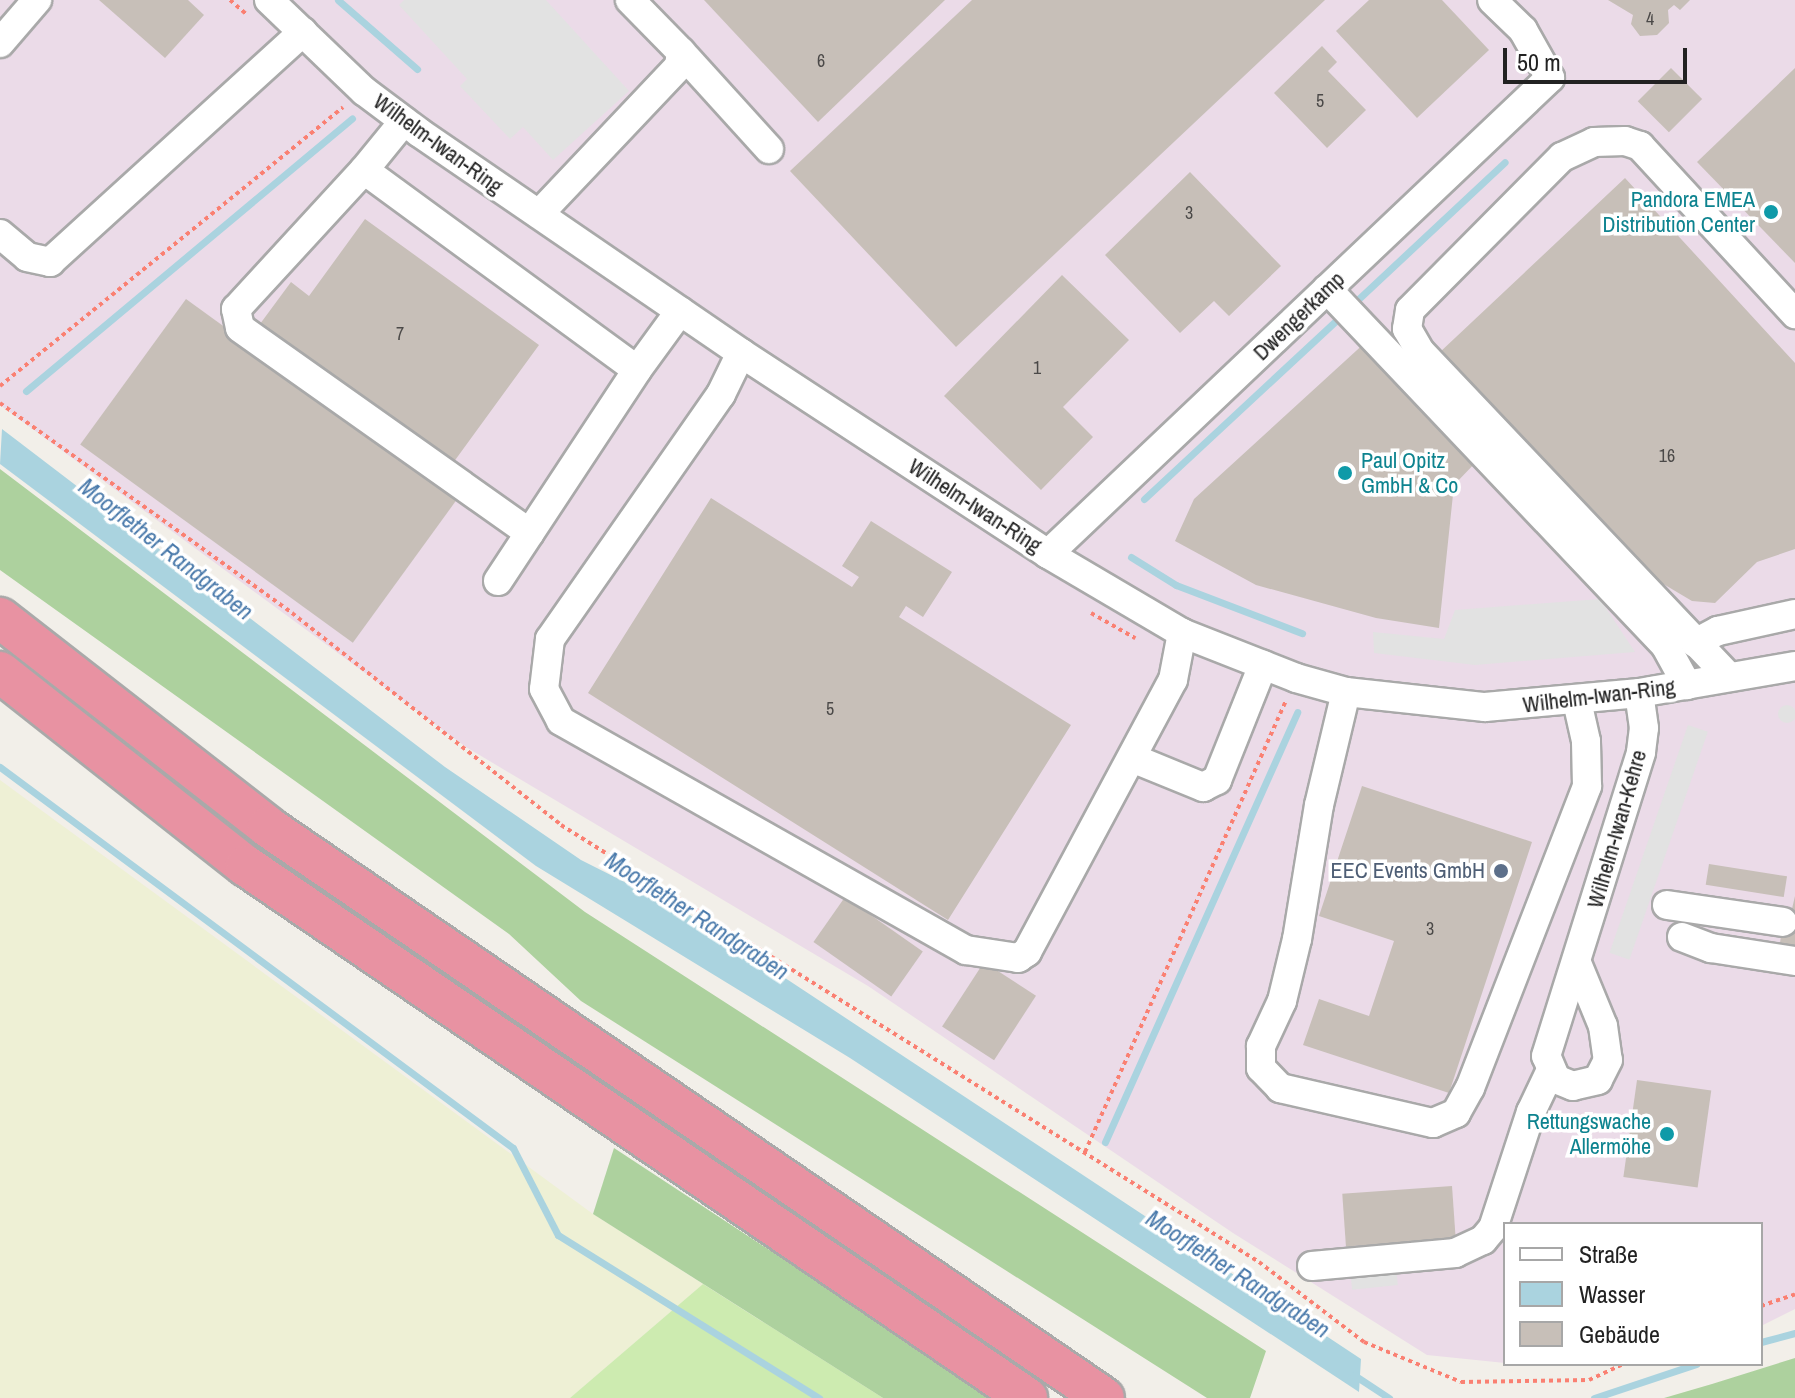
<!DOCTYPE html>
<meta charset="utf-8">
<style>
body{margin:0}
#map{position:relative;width:1795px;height:1398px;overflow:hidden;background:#f2efe9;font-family:"Archivo Narrow",sans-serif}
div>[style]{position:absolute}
.industrial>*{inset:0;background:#ebdbe8}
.farmland>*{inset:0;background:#eef0d5}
.grass>*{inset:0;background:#cdebb0}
.forest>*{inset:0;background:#add19e}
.parking>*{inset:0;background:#e2e2e2;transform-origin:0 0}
.round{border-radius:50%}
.water>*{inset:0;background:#aad3df}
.stream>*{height:7px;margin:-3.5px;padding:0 3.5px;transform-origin:3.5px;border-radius:3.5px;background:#aad3df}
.building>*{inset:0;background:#c7bfb8;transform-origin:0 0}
.path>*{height:4px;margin-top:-2px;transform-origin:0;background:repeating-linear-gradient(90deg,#fa8072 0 4px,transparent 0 8px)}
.roads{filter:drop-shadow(2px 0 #a9a9a9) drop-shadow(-2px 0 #a9a9a9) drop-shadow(0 2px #a9a9a9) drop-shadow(0 -2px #a9a9a9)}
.minor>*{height:28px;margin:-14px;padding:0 14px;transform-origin:14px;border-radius:14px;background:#fff}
.highway>*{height:40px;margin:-20px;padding:0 20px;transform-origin:20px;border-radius:20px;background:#e892a2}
.dots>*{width:22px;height:22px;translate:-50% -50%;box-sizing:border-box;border:4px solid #fff;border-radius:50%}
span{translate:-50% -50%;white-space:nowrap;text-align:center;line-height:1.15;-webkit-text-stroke:7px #fff;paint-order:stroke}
.number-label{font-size:18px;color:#4b4948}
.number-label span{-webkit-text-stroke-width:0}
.street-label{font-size:22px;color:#222}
.culture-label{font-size:22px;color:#0d838f}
.right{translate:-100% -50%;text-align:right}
.left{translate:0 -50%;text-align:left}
.service-label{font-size:22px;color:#4e5e75}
.water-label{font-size:24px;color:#4a7aab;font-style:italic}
.legend{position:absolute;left:1503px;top:1222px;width:260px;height:144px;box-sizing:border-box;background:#fff;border:2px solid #a7a7a7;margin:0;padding:10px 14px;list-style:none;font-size:24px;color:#222}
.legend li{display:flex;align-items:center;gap:16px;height:40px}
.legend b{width:40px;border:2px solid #a7a7a7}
.scale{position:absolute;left:1503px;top:48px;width:184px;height:36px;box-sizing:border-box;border:4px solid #222;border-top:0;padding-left:10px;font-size:24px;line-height:28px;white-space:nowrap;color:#222;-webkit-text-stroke:6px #fff;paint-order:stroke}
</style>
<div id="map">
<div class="industrial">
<div style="clip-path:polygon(0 0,1795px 0,1795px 1309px,1761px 1326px,1761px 1224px,1505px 1224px,1505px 1363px,1427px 1355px,1233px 1233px,868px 986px,466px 747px,0 405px)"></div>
</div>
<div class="farmland">
<div style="clip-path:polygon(0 780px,593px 1214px,703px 1284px,570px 1398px,0 1398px)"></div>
</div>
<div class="grass">
<div style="clip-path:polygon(703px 1284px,883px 1398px,570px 1398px)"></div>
</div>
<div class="forest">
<div style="clip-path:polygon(0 469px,585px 912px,1266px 1351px,1250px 1398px,1207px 1398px,581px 1001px,509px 934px,0 570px)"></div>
<div style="clip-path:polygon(614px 1148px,995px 1398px,883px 1398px,593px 1214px)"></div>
<div style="clip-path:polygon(1795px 1358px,1795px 1398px,1664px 1398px,1712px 1384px)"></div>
</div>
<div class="parking">
<div style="clip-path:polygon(404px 0,546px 0,629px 91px,553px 160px,523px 127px,510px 139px,460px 86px,467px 79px,399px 5px)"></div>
<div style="clip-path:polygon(1600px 599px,1635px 652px,1475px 665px,1374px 653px,1373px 632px,1444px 639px,1455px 610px)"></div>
<div class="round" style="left:1778px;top:705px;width:18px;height:18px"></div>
<div style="left:1688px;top:725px;width:21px;height:241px;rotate:19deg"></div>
<div style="left:1396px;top:1267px;width:18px;height:46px;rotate:84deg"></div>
</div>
<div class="water">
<div style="clip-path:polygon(2px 429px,445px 767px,581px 860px,690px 915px,1361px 1359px,1359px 1392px,850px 1058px,536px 866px,0 464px)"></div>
</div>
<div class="stream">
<div style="left:338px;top:0;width:105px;rotate:41.1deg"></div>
<div style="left:1352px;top:305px;width:209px;rotate:-43.1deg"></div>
<div style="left:26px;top:391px;width:425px;rotate:-39.9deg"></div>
<div style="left:1144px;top:499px;width:272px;rotate:-42.9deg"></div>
<div style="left:1131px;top:557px;width:53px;rotate:31.9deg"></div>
<div style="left:1176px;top:585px;width:135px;rotate:20.9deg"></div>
<div style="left:0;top:767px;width:639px;rotate:36.6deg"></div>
<div style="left:513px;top:1148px;width:98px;rotate:62.7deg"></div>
<div style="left:558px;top:1235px;width:308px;rotate:32deg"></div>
<div style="left:1105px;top:1142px;width:471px;rotate:-65.9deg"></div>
<div style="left:1761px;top:1342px;width:35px;rotate:-15deg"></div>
<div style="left:1354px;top:1375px;width:42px;rotate:33.3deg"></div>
<div style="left:1594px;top:1398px;width:108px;rotate:-18.4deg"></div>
</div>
<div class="building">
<div style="clip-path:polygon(99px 0,188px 0,204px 15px,165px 58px)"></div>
<div style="clip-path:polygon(704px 0,945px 0,818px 122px)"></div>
<div style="clip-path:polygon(972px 0,1325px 0,956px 347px,790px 171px)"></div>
<div style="clip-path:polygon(1369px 0,1442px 0,1489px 50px,1417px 118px,1336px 31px)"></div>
<div style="clip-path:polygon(1608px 0,1690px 0,1680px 10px,1674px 5px,1668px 10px,1669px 23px,1657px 35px,1640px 36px,1631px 24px,1633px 15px)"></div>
<div style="clip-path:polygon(1322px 46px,1337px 62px,1328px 71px,1366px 110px,1327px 148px,1274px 93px)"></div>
<div style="left:1671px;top:68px;width:44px;height:47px;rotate:45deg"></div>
<div style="clip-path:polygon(1795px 68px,1795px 263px,1697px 162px)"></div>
<div style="clip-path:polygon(1190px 172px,1281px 266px,1229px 316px,1214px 301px,1180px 333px,1105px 255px)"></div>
<div style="clip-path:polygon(1625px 178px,1795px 363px,1795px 549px,1757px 562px,1715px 603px,1692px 601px,1660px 582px,1439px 353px)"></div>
<div style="clip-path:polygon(365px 219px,539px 345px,453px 463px,260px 324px,291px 282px,309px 296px)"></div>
<div style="clip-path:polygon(1062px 275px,1129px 340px,1063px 407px,1093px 437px,1041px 490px,944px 396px)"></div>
<div style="left:186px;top:299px;width:337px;height:180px;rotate:36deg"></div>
<div style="clip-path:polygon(1368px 340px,1478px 460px,1454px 485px,1439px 628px,1376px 618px,1256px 585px,1175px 541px,1194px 499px)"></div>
<div style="clip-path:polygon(711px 498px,852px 587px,859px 577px,842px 566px,871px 521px,952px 572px,923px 617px,906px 606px,899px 617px,1071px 725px,948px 920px,588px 693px)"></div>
<div style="clip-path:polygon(1362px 786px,1532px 842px,1449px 1093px,1303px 1045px,1319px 999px,1369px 1016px,1394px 941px,1319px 916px)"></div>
<div style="left:1709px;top:864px;width:79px;height:21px;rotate:9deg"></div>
<div style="clip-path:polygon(1795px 896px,1795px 949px,1780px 943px,1784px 913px,1791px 913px)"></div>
<div style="left:845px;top:897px;width:95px;height:55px;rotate:35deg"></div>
<div style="left:984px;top:962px;width:62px;height:77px;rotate:33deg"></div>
<div style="left:1637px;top:1080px;width:75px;height:98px;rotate:8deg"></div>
<div style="left:1452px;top:1186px;width:53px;height:110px;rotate:86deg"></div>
</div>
<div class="path">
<div style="left:230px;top:0;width:21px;rotate:41deg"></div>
<div style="left:0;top:386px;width:442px;rotate:-39.1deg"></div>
<div style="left:0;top:403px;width:360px;rotate:35.7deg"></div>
<div style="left:292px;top:613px;width:342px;rotate:38.2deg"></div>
<div style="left:561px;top:825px;width:824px;rotate:32.05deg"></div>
<div style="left:1259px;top:1262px;width:132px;rotate:37.3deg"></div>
<div style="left:1364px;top:1342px;width:105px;rotate:22.4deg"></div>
<div style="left:1461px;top:1382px;width:128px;rotate:-0.9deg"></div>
<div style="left:1589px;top:1380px;width:38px;rotate:-25deg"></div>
<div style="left:1091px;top:613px;width:51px;rotate:29.6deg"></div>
<div style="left:1085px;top:1152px;width:494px;rotate:-66deg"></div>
<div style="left:1761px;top:1306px;width:36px;rotate:-19deg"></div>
</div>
<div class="roads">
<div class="minor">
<div style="left:269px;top:0;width:132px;rotate:43.8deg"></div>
<div style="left:364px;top:91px;width:70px;rotate:36.9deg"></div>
<div style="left:420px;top:133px;width:389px;rotate:34.4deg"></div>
<div style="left:741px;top:353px;width:367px;rotate:33.2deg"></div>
<div style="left:1048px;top:554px;width:156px;rotate:30.5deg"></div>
<div style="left:1182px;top:633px;width:123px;rotate:21.5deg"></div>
<div style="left:1296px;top:678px;width:52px;rotate:15.6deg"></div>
<div style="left:1346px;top:692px;width:140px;rotate:6.2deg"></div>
<div style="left:1485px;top:707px;width:155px;rotate:-5.2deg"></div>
<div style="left:1639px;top:693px;width:158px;rotate:-9.8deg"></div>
<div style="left:0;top:43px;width:57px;rotate:-49.3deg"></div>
<div style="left:681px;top:52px;width:131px;rotate:47.8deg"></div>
<div style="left:404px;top:121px;width:63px;rotate:129.2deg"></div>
<div style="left:364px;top:170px;width:338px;rotate:36.2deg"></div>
<div style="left:637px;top:370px;width:73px;rotate:-53.9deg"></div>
<div style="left:364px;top:170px;width:189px;rotate:132.6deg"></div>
<div style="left:236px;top:309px;width:19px;rotate:78deg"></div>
<div style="left:240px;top:328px;width:355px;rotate:35.3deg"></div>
<div style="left:539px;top:214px;width:204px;rotate:-46.6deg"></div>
<div style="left:679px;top:66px;width:14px;rotate:-82deg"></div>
<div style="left:681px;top:52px;width:73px;rotate:-134.4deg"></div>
<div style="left:0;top:234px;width:35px;rotate:40deg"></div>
<div style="left:27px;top:257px;width:24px;rotate:12deg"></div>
<div style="left:50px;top:262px;width:342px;rotate:-42.3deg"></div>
<div style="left:1327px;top:289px;width:491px;rotate:46.5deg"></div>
<div style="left:1665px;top:645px;width:46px;rotate:61.2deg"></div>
<div style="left:741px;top:353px;width:46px;rotate:116deg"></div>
<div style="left:721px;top:394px;width:299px;rotate:124.9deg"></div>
<div style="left:550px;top:639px;width:50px;rotate:96.8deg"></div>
<div style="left:544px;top:689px;width:36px;rotate:62deg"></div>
<div style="left:561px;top:721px;width:465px;rotate:29.5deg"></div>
<div style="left:966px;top:950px;width:53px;rotate:8.7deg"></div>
<div style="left:1018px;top:958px;width:11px;rotate:-34deg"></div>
<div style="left:1027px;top:952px;width:309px;rotate:-61.8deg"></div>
<div style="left:1173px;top:680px;width:48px;rotate:-79.2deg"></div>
<div style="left:1048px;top:554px;width:692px;rotate:-43.48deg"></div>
<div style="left:1550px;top:78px;width:55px;rotate:-119.4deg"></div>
<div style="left:1523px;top:30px;width:43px;rotate:-135.9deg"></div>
<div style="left:498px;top:581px;width:253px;rotate:-56.6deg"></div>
<div style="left:1695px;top:643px;width:26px;rotate:-28deg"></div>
<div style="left:1718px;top:631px;width:79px;rotate:-12.4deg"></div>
<div style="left:1729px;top:677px;width:447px;rotate:-133.5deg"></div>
<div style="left:1421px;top:353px;width:28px;rotate:-120deg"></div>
<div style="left:1407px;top:329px;width:19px;rotate:-81deg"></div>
<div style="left:1410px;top:310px;width:216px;rotate:-45.2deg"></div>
<div style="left:1562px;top:157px;width:35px;rotate:-25deg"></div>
<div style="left:1594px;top:142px;width:31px;rotate:-2deg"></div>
<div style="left:1625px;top:141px;width:16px;rotate:18deg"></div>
<div style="left:1640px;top:146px;width:229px;rotate:47.3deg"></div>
<div style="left:1346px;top:692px;width:116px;rotate:103.4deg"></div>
<div style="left:1319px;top:805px;width:136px;rotate:99.3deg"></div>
<div style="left:1297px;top:939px;width:64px;rotate:103.6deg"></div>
<div style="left:1282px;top:1001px;width:50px;rotate:115deg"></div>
<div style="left:1261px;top:1046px;width:22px;rotate:90deg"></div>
<div style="left:1261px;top:1068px;width:28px;rotate:46deg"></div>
<div style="left:1280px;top:1088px;width:157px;rotate:12.9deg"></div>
<div style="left:1433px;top:1123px;width:25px;rotate:-23deg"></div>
<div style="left:1456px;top:1113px;width:29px;rotate:-61deg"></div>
<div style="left:1470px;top:1088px;width:324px;rotate:-68.8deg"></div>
<div style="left:1587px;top:786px;width:45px;rotate:-91.3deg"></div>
<div style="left:1586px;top:741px;width:41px;rotate:-102.7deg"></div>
<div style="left:1132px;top:758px;width:77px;rotate:22.2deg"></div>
<div style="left:1203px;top:787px;width:16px;rotate:-27deg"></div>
<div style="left:1217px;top:780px;width:124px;rotate:-68.2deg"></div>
<div style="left:1667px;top:905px;width:117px;rotate:8.3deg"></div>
<div style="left:1682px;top:937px;width:31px;rotate:21deg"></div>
<div style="left:1711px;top:948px;width:85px;rotate:8.8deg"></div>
<div style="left:1577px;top:963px;width:68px;rotate:67.6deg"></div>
<div style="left:1603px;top:1026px;width:34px;rotate:82deg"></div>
<div style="left:1608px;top:1060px;width:22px;rotate:117deg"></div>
<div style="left:1598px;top:1080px;width:26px;rotate:167deg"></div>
<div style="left:1573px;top:1086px;width:18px;rotate:-158deg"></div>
<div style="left:1556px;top:1079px;width:25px;rotate:-113deg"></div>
<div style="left:1546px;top:1056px;width:318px;rotate:-72.6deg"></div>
<div style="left:1641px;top:752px;width:24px;rotate:-83deg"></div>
<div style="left:1644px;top:728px;width:35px;rotate:-98deg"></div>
<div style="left:1312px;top:1266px;width:144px;rotate:-5.2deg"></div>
<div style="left:1455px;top:1253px;width:31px;rotate:-25deg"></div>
<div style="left:1483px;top:1240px;width:16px;rotate:-50deg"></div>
<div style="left:1493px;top:1228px;width:122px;rotate:-71.9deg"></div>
<div style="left:1531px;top:1112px;width:44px;rotate:-64.6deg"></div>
</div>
<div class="highway">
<div style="left:0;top:618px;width:340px;rotate:37.9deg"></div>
<div style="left:268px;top:827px;width:1012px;rotate:34.33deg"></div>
<div style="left:0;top:672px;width:313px;rotate:38.3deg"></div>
<div style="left:246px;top:866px;width:945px;rotate:34.26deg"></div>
</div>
</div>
<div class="dots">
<div style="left:1771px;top:212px;background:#0f9aa8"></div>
<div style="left:1345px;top:473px;background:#0f9aa8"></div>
<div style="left:1501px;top:871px;background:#5c6f8a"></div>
<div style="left:1667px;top:1134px;background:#0f9aa8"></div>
</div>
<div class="number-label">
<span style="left:1650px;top:19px">4</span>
<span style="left:821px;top:61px">6</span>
<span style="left:1320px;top:101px">5</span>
<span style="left:1189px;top:213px">3</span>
<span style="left:400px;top:334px">7</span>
<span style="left:1037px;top:368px">1</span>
<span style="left:1667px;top:456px">16</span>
<span style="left:830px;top:709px">5</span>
<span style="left:1430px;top:929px">3</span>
</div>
<div class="street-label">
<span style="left:438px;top:144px;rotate:36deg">Wilhelm-Iwan-Ring</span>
<span style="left:1299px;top:316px;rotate:-44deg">Dwengerkamp</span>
<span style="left:975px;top:506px;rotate:33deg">Wilhelm-Iwan-Ring</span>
<span style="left:1599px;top:696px;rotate:-7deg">Wilhelm-Iwan-Ring</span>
<span style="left:1617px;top:829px;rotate:-74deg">Wilhelm-Iwan-Kehre</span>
</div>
<div class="culture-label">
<span class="right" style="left:1755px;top:212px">Pandora EMEA<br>Distribution Center</span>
<span class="left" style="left:1361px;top:473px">Paul Opitz<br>GmbH &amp; Co</span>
<span class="right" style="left:1651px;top:1134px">Rettungswache<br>Allermöhe</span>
</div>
<div class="service-label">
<span class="right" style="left:1485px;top:871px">EEC Events GmbH</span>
</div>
<div class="water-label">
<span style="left:166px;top:549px;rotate:38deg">Moorflether Randgraben</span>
<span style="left:697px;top:916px;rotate:33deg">Moorflether Randgraben</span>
<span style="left:1238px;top:1274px;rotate:33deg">Moorflether Randgraben</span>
</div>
<ul class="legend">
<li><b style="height:10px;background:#fff"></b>Straße</li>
<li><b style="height:22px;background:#aad3df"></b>Wasser</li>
<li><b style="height:22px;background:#c7bfb8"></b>Gebäude</li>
</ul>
<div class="scale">50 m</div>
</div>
